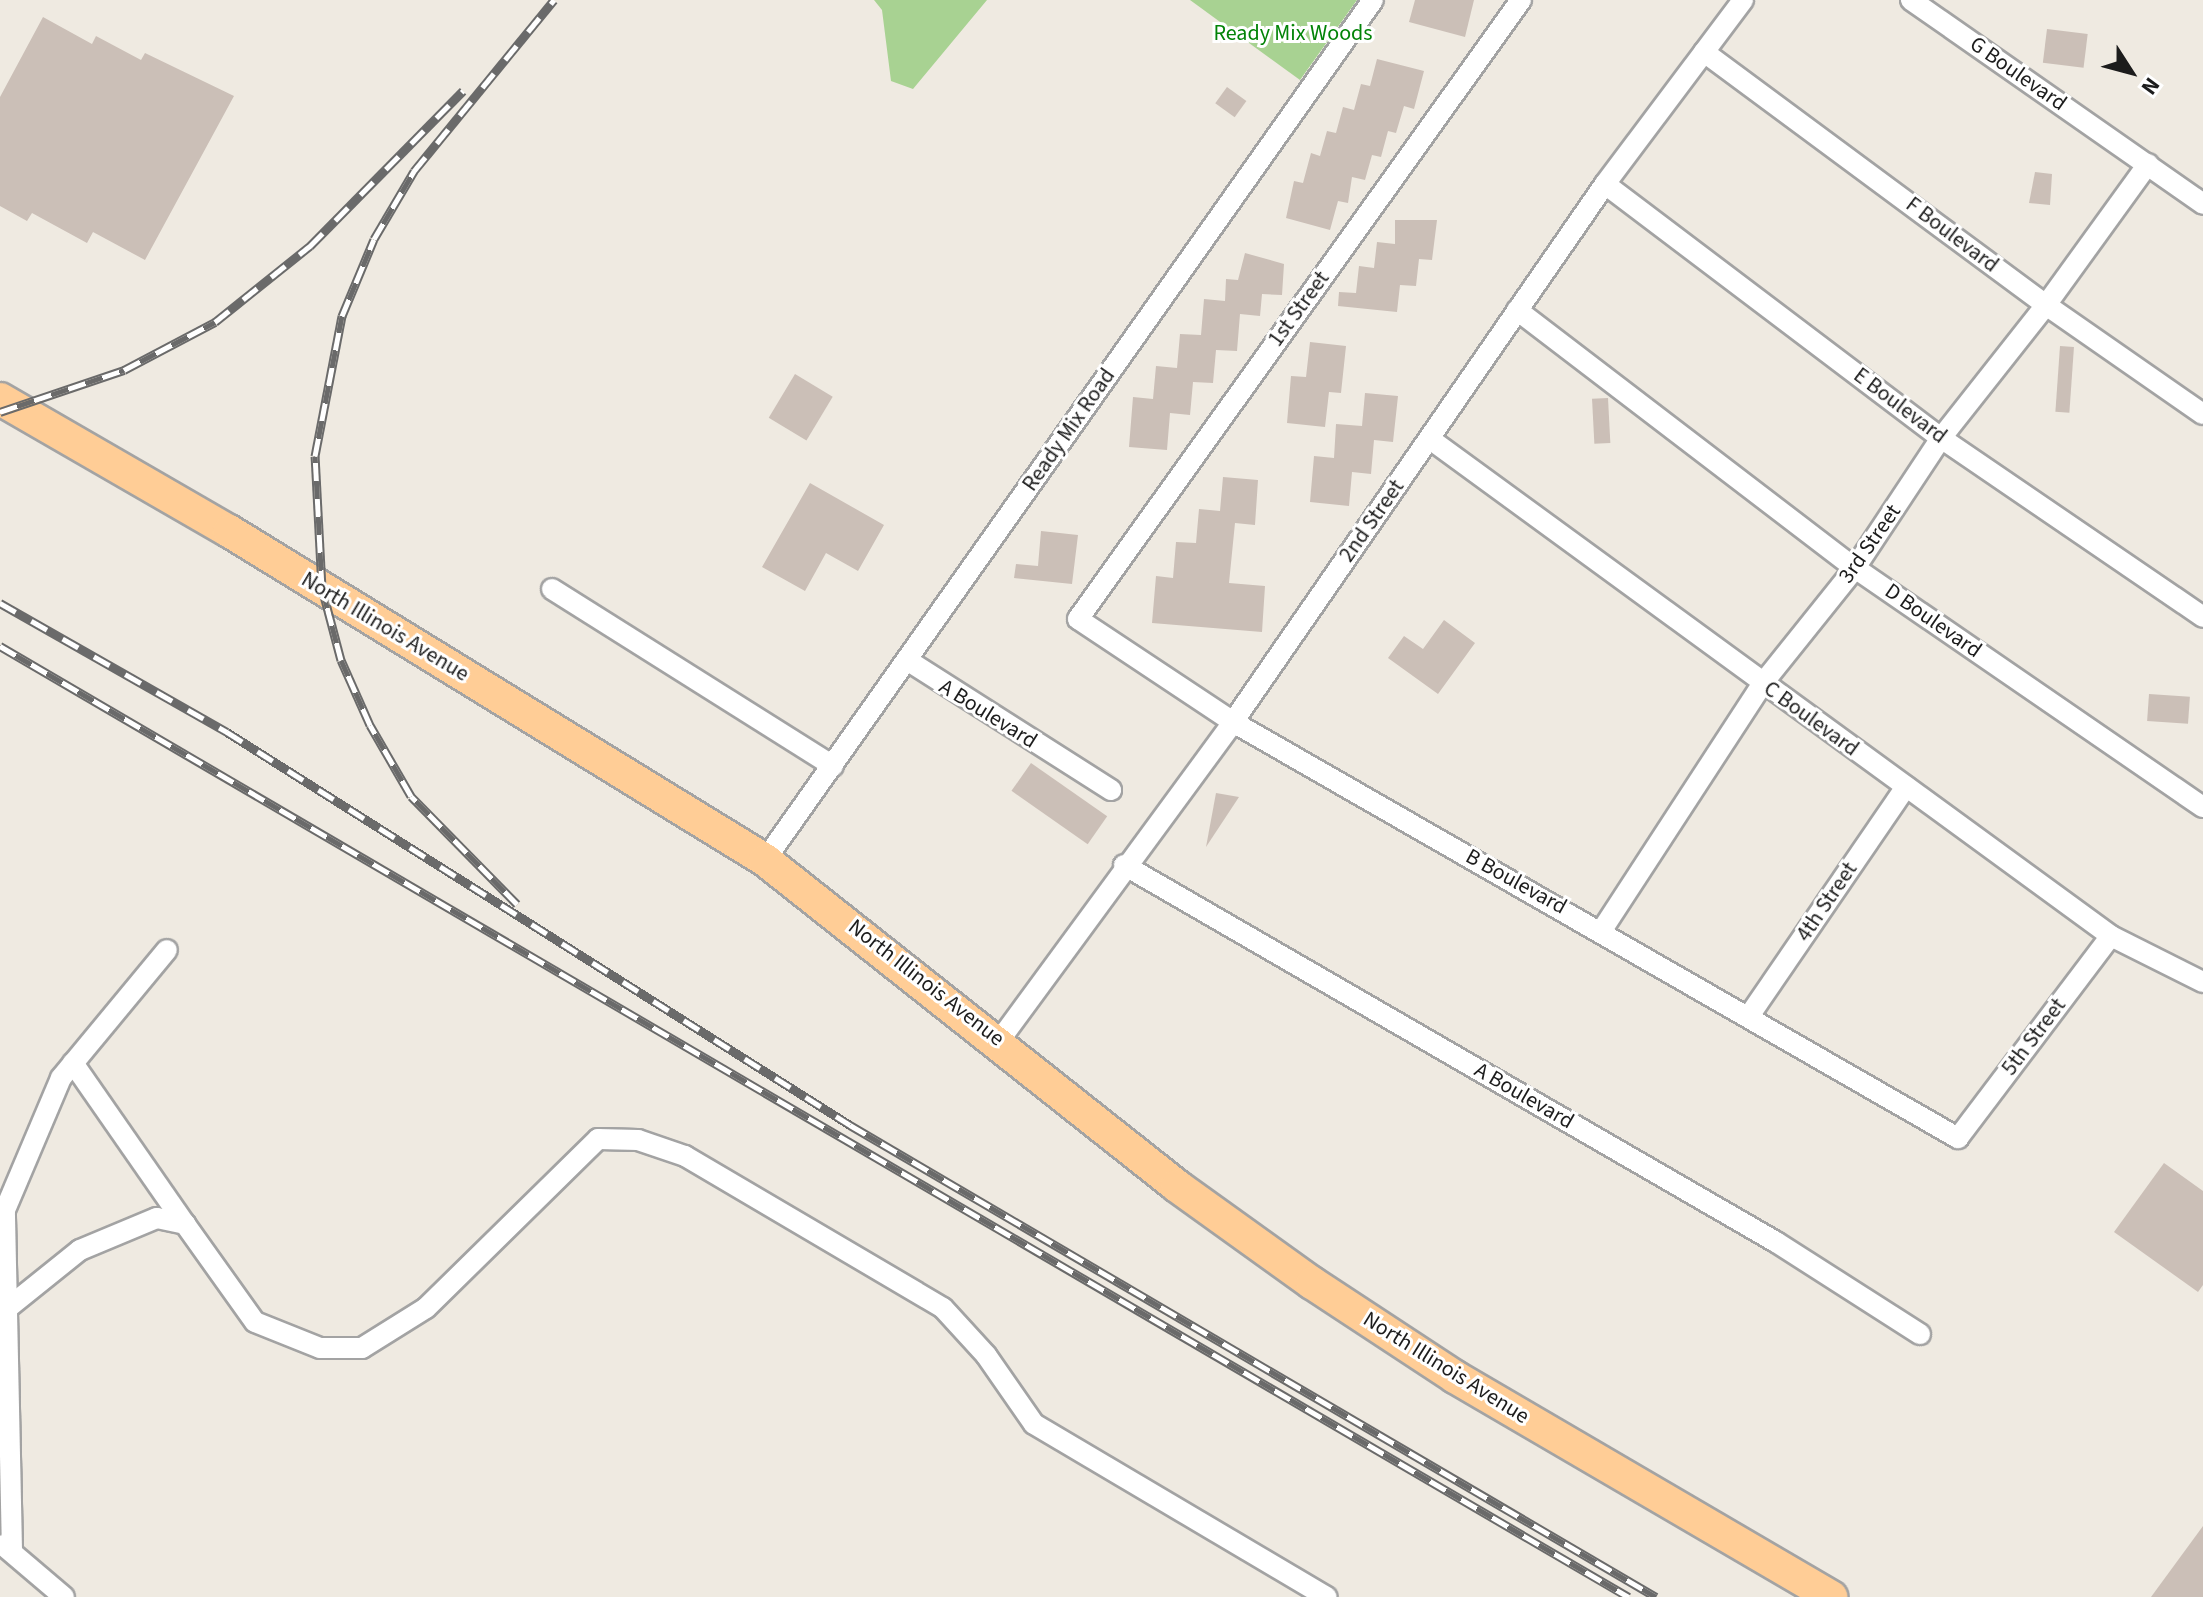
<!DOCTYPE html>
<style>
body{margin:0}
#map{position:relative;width:2203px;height:1597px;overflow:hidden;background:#efeae1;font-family:"Source Sans 3",sans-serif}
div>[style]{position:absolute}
.forest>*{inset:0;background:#a8d292}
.building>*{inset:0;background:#cbbfb7;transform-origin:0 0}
.roads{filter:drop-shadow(2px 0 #a3a3a3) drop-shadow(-2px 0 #a3a3a3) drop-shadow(0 2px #a3a3a3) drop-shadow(0 -2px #a3a3a3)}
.street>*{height:20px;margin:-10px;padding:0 10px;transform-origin:10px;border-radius:10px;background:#fff}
.primary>*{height:32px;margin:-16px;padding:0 16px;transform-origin:16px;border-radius:16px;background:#ffcd96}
.rail>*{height:9px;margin-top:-4.5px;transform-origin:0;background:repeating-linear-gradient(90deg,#fff 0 18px,#6a6a6a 0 36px);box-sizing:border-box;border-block:2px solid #6a6a6a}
span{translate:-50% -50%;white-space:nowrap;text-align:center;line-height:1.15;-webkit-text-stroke:6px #fff;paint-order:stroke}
.park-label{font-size:22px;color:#028307}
.street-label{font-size:22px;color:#1c1c1c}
.north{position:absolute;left:2091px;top:32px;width:80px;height:80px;-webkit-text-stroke:6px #fff;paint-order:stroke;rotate:126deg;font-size:22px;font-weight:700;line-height:32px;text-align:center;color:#1c1c1c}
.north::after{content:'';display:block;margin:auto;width:28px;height:36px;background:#1c1c1c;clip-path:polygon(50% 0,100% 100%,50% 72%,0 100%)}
</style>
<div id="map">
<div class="forest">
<div style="clip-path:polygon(874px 0,987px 0,913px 89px,891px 81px,882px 10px)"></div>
<div style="clip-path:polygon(1190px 0,1357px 0,1300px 80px)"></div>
</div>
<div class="building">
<div style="clip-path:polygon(1415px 0,1474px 0,1465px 37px,1409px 22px)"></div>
<div style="clip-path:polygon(43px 17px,92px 44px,96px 36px,141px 60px,145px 53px,234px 96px,145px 260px,93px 232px,87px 243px,32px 213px,27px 221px,0 206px,0 97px)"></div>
<div style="left:2047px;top:29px;width:41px;height:34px;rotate:7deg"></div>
<div style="clip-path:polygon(1377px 59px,1424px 71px,1414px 109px,1404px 106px,1396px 133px,1388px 131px,1381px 157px,1372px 155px,1365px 180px,1352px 177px,1348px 203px,1338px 201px,1330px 230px,1286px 218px,1294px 181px,1303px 183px,1311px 153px,1320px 156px,1327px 131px,1336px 133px,1343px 107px,1354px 110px,1361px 84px,1370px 86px)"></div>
<div style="left:1227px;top:87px;width:24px;height:20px;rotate:36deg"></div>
<div style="clip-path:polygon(2035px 172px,2052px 174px,2050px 205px,2029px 203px)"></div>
<div style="clip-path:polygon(1395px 220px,1437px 220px,1432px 260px,1419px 259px,1416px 286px,1400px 285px,1397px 312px,1338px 306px,1339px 292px,1356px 293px,1359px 266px,1374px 268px,1377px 242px,1395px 244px)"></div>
<div style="clip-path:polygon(1245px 253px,1284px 264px,1282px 295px,1262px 294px,1260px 316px,1240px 314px,1237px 351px,1216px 350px,1213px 383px,1193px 382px,1190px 415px,1170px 413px,1167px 450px,1129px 447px,1133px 397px,1153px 399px,1156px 366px,1177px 368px,1180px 334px,1201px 335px,1204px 299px,1225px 301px,1226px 279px,1238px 280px)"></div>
<div style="clip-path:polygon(1310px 342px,1346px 346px,1341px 393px,1329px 392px,1325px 427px,1287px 423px,1291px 376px,1306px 377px)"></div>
<div style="left:2060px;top:346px;width:14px;height:66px;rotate:4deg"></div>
<div style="left:795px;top:374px;width:44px;height:51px;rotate:31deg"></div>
<div style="clip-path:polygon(1365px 393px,1398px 396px,1393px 442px,1374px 440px,1371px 474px,1352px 472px,1349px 506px,1310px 502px,1314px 456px,1334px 458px,1336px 424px,1362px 426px)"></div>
<div style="left:1608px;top:398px;width:45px;height:16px;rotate:87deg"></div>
<div style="clip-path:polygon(1223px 477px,1258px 480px,1255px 525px,1235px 523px,1229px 583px,1265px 586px,1262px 632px,1152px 623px,1156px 576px,1173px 578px,1176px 542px,1196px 543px,1199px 509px,1220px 511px)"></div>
<div style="clip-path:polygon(810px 483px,884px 525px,858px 571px,826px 553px,805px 591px,762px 567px)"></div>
<div style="clip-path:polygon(1041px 531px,1078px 535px,1072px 584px,1014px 578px,1016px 564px,1038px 566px)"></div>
<div style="clip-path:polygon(1444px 620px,1475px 643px,1438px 694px,1388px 658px,1404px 636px,1423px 649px)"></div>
<div style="left:2149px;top:694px;width:41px;height:27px;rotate:4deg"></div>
<div style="left:1031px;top:763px;width:93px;height:34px;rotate:35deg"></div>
<div style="clip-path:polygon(1216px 793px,1239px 797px,1206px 847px)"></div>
<div style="clip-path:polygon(2164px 1163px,2203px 1191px,2203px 1285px,2198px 1292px,2114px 1232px)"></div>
<div style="clip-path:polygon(2203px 1526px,2203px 1597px,2151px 1597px)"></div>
</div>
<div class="roads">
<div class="street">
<div style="left:1521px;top:0;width:761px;rotate:125.59deg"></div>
<div style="left:1078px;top:619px;width:186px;rotate:33.6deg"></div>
<div style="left:1233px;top:722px;width:836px;rotate:29.85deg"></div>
<div style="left:1958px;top:1138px;width:253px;rotate:-52.9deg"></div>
<div style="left:1911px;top:0;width:356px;rotate:34.9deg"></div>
<div style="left:1704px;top:52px;width:425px;rotate:36.5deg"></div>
<div style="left:2046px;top:305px;width:191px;rotate:34.8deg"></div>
<div style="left:1605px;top:184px;width:421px;rotate:37.1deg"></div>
<div style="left:1941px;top:438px;width:317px;rotate:34.3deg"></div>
<div style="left:1517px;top:310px;width:425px;rotate:37.4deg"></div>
<div style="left:1855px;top:568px;width:422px;rotate:34.5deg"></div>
<div style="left:1430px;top:439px;width:843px;rotate:36.12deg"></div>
<div style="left:2111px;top:936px;width:103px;rotate:26.6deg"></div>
<div style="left:552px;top:589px;width:332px;rotate:32.2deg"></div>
<div style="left:907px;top:660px;width:242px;rotate:32.5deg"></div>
<div style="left:765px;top:860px;width:1053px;rotate:-54.74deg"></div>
<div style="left:1124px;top:865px;width:753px;rotate:30.04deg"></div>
<div style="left:1776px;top:1242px;width:171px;rotate:32.6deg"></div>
<div style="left:1602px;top:930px;width:295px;rotate:-56.9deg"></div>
<div style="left:1763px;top:683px;width:147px;rotate:-51.3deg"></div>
<div style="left:1855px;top:568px;width:156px;rotate:-56.5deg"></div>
<div style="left:1941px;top:438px;width:169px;rotate:-51.7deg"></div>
<div style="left:2046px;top:305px;width:174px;rotate:-54.1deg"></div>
<div style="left:1749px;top:1016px;width:278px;rotate:-55.6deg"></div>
<div style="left:999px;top:1041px;width:396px;rotate:-53.7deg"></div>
<div style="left:1233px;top:722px;width:654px;rotate:-55.34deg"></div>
<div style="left:1605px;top:184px;width:230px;rotate:-53.1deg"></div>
<div style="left:73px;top:1063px;width:196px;rotate:55.2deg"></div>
<div style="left:4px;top:1311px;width:97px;rotate:-38.8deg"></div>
<div style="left:80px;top:1250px;width:83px;rotate:-22.6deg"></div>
<div style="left:157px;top:1218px;width:29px;rotate:12deg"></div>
<div style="left:185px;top:1224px;width:120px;rotate:54.5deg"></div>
<div style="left:255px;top:1322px;width:70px;rotate:21.8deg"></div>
<div style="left:320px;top:1348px;width:42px"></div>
<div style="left:362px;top:1348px;width:75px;rotate:-32deg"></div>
<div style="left:426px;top:1308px;width:241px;rotate:-44.5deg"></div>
<div style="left:598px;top:1139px;width:40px;rotate:1.4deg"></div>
<div style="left:638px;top:1140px;width:50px;rotate:18.8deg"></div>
<div style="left:685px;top:1156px;width:299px;rotate:30.5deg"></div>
<div style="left:943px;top:1308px;width:64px;rotate:47.5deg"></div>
<div style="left:986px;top:1355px;width:84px;rotate:55.2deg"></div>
<div style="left:1034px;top:1424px;width:340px;rotate:30.6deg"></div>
<div style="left:3px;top:1545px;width:80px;rotate:40.4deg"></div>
<div style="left:12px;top:1551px;width:341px;rotate:-91.2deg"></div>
<div style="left:5px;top:1210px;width:143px;rotate:-67deg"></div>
<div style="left:61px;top:1078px;width:166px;rotate:-50.4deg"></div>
</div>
<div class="primary">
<div style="left:0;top:399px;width:264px;rotate:30deg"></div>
<div style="left:229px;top:531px;width:629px;rotate:31.54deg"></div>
<div style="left:765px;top:860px;width:525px;rotate:38.35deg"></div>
<div style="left:1177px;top:1186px;width:166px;rotate:35.7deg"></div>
<div style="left:1312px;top:1283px;width:171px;rotate:33.3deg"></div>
<div style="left:1455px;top:1377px;width:436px;rotate:30.3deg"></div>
</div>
</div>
<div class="rail">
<div style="left:0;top:412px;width:131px;rotate:-18.7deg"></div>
<div style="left:124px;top:370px;width:103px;rotate:-27.8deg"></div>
<div style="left:215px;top:322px;width:122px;rotate:-38.7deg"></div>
<div style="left:310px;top:246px;width:218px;rotate:-45.4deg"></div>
<div style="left:0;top:603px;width:261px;rotate:29.6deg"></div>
<div style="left:227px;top:732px;width:737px;rotate:32.24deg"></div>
<div style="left:850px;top:1125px;width:934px;rotate:30.35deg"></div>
<div style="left:0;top:646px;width:1886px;rotate:30.28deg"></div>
<div style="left:517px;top:904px;width:151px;rotate:-134.5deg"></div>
<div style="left:411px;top:796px;width:82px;rotate:-120deg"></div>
<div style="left:370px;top:725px;width:71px;rotate:-114deg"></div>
<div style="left:341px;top:660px;width:74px;rotate:-104.8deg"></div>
<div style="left:322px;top:588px;width:132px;rotate:-93deg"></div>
<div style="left:315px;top:456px;width:143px;rotate:-79.1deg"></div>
<div style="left:342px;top:316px;width:83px;rotate:-67.4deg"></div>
<div style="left:374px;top:239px;width:79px;rotate:-59.5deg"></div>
<div style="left:414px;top:171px;width:221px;rotate:-50.7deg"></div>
</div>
<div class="park-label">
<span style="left:1293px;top:34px">Ready Mix Woods</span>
</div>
<div class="street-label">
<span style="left:2018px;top:74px;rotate:35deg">G Boulevard</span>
<span style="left:1952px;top:235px;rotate:37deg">F Boulevard</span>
<span style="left:1299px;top:309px;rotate:-54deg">1st Street</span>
<span style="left:1900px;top:406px;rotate:37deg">E Boulevard</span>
<span style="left:1069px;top:430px;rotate:-55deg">Ready Mix Road</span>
<span style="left:1372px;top:521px;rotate:-55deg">2nd Street</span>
<span style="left:1870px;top:544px;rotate:-55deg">3rd Street</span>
<span style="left:1933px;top:621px;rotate:35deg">D Boulevard</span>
<span style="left:385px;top:627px;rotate:31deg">North Illinois Avenue</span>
<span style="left:988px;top:714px;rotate:32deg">A Boulevard</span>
<span style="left:1811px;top:719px;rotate:36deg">C Boulevard</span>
<span style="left:1516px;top:882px;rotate:29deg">B Boulevard</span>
<span style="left:1827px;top:902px;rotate:-56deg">4th Street</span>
<span style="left:926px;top:983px;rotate:38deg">North Illinois Avenue</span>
<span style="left:2034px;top:1037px;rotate:-53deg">5th Street</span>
<span style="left:1524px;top:1096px;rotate:30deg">A Boulevard</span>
<span style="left:1446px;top:1368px;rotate:32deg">North Illinois Avenue</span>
</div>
<div class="north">N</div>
</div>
